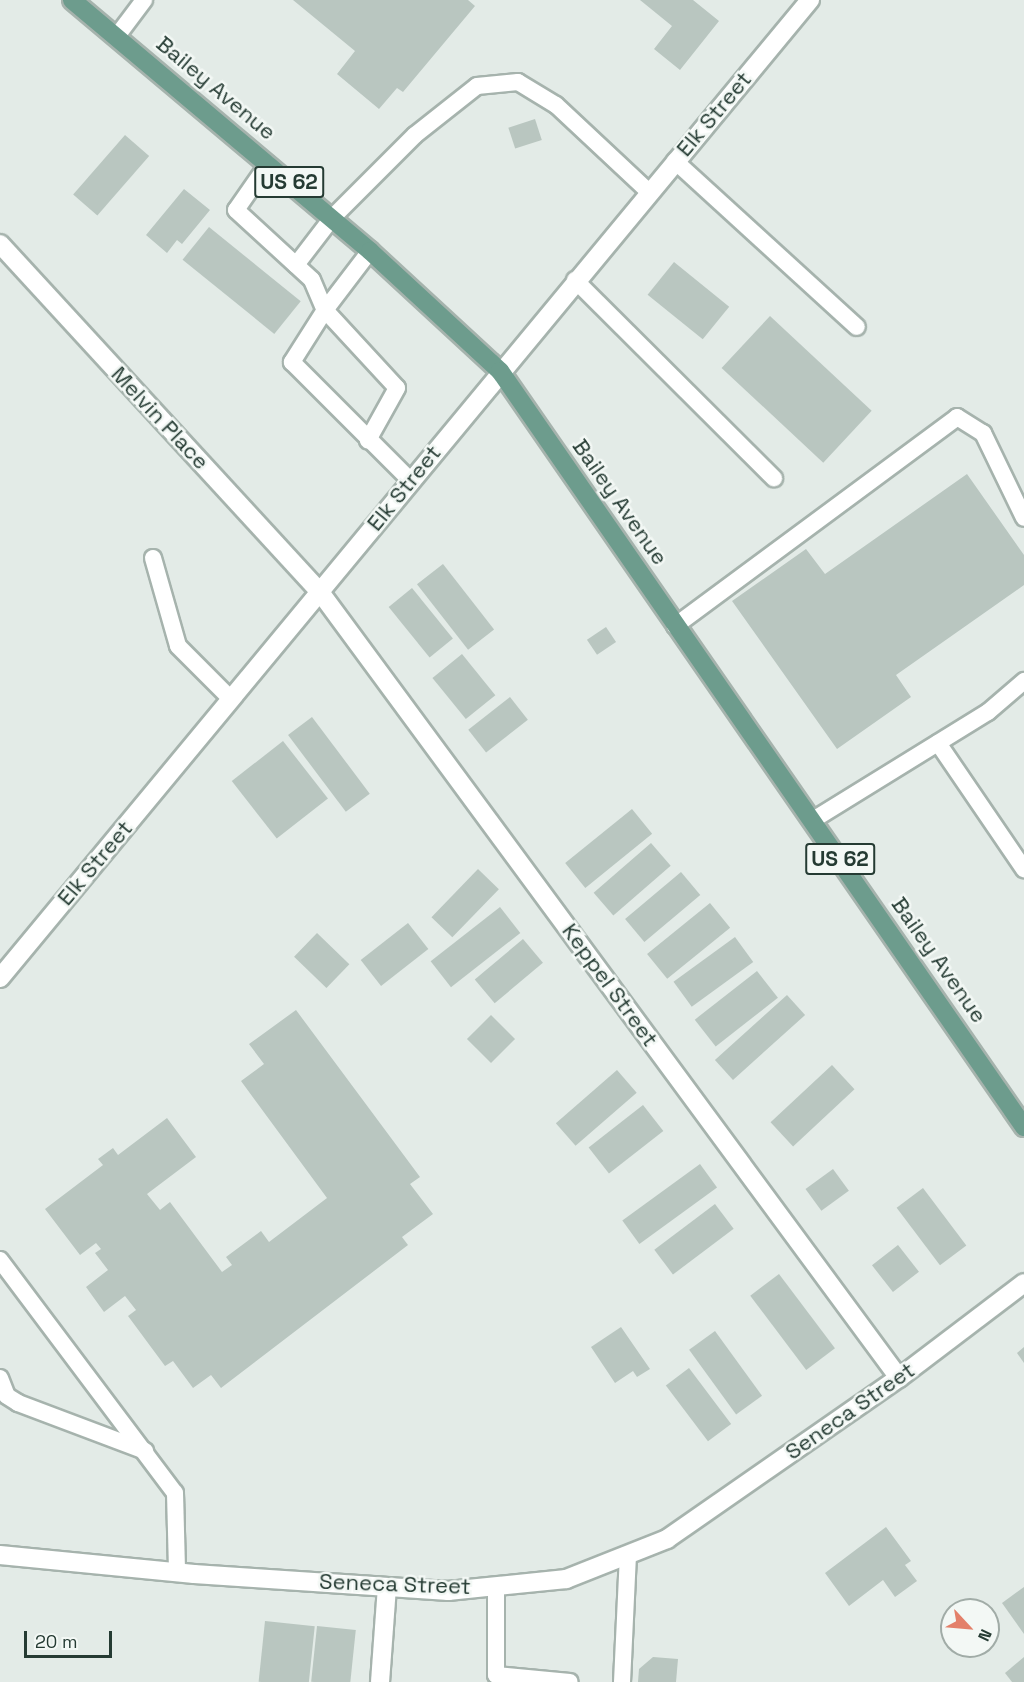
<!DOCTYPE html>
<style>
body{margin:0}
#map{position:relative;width:1024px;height:1682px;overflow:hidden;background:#e3ebe7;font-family:"Space Grotesk",sans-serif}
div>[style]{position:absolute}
.building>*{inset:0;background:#b9c6c0;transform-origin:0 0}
.roads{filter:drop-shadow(2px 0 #a6b3ad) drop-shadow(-2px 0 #a6b3ad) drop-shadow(0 2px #a6b3ad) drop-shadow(0 -2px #a6b3ad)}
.lane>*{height:16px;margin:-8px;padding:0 8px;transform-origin:8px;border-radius:8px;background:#fff}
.street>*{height:18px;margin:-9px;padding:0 9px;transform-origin:9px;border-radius:9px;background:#fff}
.secondary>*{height:18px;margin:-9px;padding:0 9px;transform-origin:9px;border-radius:9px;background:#fff}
.primary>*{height:18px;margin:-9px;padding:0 9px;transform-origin:9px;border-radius:9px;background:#6d9c8d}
span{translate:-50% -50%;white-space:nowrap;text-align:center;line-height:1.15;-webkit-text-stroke:5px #f3f8f5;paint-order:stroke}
.shield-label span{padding:2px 4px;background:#f3f8f5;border:2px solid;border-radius:4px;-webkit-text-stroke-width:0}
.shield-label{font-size:21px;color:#253b33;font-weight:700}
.street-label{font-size:22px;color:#253b33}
.north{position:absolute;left:940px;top:1598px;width:60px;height:60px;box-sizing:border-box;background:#f3f8f5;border:2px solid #a1aca7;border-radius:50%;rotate:116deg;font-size:16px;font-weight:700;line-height:24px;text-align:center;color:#253b33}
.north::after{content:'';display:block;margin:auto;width:21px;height:27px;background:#e3806a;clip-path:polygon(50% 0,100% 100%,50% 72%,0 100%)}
.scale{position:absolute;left:24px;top:1631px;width:88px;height:27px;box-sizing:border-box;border:3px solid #253b33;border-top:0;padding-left:8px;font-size:18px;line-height:21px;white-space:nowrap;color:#253b33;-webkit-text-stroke:4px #f3f8f5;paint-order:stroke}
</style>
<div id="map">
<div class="building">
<div style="clip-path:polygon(293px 0,468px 0,475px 6px,403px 92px,397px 88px,379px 109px,337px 74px,355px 51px)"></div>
<div style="clip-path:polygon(640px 0,693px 0,719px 21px,680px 70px,654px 49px,672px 26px)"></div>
<div style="left:535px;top:119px;width:22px;height:28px;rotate:72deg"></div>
<div style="left:125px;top:135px;width:32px;height:79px;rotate:41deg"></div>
<div style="clip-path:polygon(184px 189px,210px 210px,182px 244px,177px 240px,167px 253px,146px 235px)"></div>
<div style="left:209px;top:227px;width:118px;height:42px;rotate:39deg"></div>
<div style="left:674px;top:262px;width:71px;height:42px;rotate:39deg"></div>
<div style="left:770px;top:316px;width:139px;height:71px;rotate:43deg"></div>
<div style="clip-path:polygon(967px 474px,1024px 555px,1024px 585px,896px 675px,911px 697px,837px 749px,732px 601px,806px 549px,825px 574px)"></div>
<div style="left:443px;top:564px;width:83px;height:33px;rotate:52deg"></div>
<div style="left:412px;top:588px;width:65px;height:30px;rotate:51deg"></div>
<div style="left:606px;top:627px;width:18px;height:23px;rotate:56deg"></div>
<div style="left:462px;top:654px;width:53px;height:38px;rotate:51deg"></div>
<div style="left:510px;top:697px;width:29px;height:53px;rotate:52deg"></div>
<div style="left:312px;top:717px;width:96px;height:30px;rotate:53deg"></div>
<div style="left:283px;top:741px;width:73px;height:65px;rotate:52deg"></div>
<div style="left:632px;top:809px;width:32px;height:86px;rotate:51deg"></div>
<div style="left:651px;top:843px;width:30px;height:76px;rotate:49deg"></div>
<div style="left:478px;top:869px;width:29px;height:67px;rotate:44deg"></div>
<div style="left:681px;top:872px;width:30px;height:73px;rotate:50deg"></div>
<div style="left:710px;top:903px;width:32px;height:81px;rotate:51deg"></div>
<div style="left:500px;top:907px;width:33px;height:88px;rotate:52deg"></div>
<div style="left:408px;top:923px;width:33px;height:60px;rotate:52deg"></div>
<div style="left:317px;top:933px;width:45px;height:33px;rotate:44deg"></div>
<div style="left:735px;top:937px;width:31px;height:76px;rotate:54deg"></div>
<div style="left:523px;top:939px;width:31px;height:63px;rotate:50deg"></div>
<div style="left:757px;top:971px;width:34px;height:79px;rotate:52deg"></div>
<div style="left:787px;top:995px;width:27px;height:97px;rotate:48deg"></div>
<div style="clip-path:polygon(296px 1010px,420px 1177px,410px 1184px,433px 1214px,402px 1237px,408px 1245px,221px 1388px,211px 1375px,193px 1388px,173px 1361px,165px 1366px,128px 1316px,136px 1310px,125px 1296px,104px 1312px,86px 1287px,108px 1270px,95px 1253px,101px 1249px,96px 1243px,80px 1255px,45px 1209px,103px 1165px,98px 1159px,113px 1148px,118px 1155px,167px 1118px,196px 1157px,147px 1194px,160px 1210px,170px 1202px,222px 1272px,232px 1265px,226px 1257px,261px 1231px,269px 1242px,327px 1198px,241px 1081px,264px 1064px,249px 1044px)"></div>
<div style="left:491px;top:1015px;width:34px;height:34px;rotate:45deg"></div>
<div style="left:832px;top:1065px;width:33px;height:84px;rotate:47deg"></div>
<div style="left:617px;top:1070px;width:30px;height:81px;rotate:49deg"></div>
<div style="left:643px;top:1105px;width:33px;height:69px;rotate:52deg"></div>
<div style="left:700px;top:1164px;width:29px;height:96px;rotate:54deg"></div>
<div style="left:833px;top:1169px;width:27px;height:34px;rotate:54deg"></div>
<div style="left:923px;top:1188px;width:72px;height:33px;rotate:53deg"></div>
<div style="left:715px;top:1204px;width:31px;height:76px;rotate:53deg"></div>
<div style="left:898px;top:1245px;width:34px;height:33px;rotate:52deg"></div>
<div style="left:779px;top:1274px;width:93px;height:36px;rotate:53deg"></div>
<div style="clip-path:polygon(621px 1327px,650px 1369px,637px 1377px,633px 1371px,615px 1383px,591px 1347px)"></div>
<div style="left:715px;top:1331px;width:80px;height:32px;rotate:54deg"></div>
<div style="clip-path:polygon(1024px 1347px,1024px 1363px,1017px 1353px)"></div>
<div style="left:689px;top:1368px;width:70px;height:29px;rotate:53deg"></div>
<div style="clip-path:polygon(886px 1527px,911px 1561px,905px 1565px,917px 1581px,895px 1597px,883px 1580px,849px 1606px,825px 1573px)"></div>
<div style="clip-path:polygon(1024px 1587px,1024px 1634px,1002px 1603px)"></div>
<div style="left:265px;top:1621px;width:50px;height:61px;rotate:6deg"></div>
<div style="left:317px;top:1626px;width:39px;height:56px;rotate:6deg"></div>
<div style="clip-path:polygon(653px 1657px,678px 1659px,676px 1682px,638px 1682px,639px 1669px)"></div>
<div style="clip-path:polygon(1024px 1657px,1024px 1682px,1012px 1682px,1005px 1673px)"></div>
</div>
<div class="roads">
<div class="lane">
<div style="left:117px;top:36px;width:45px;rotate:-53.1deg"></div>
<div style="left:675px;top:161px;width:246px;rotate:42.4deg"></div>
<div style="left:268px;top:164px;width:56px;rotate:124.8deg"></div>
<div style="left:236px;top:210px;width:103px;rotate:42.6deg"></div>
<div style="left:312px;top:280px;width:33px;rotate:67deg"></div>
<div style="left:325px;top:310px;width:106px;rotate:47.3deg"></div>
<div style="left:397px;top:388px;width:60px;rotate:119.1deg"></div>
<div style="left:370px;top:251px;width:74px;rotate:127.3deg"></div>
<div style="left:325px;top:310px;width:62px;rotate:122.4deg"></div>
<div style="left:292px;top:362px;width:167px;rotate:45deg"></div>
<div style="left:296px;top:265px;width:59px;rotate:-52.5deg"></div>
<div style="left:332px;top:218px;width:117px;rotate:-45deg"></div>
<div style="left:415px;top:135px;width:79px;rotate:-38.3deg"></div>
<div style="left:477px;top:86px;width:41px;rotate:-5.6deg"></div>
<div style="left:518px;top:82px;width:44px;rotate:31.2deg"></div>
<div style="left:556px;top:105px;width:127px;rotate:43.1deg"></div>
<div style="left:575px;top:280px;width:281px;rotate:44.9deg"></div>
<div style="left:153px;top:558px;width:91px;rotate:74.1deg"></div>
<div style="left:178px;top:646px;width:75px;rotate:45deg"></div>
<div style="left:675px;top:626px;width:351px;rotate:-36.5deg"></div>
<div style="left:957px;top:417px;width:31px;rotate:32deg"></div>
<div style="left:983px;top:433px;width:94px;rotate:64.2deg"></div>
<div style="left:938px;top:743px;width:153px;rotate:55.7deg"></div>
<div style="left:813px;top:820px;width:206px;rotate:-31.7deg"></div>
<div style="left:988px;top:712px;width:48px;rotate:-40.7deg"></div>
<div style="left:0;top:1260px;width:291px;rotate:53.1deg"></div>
<div style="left:175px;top:1493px;width:78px;rotate:88.5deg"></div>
<div style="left:0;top:1378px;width:19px;rotate:69deg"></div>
<div style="left:7px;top:1396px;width:13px;rotate:32deg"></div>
<div style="left:18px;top:1403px;width:136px;rotate:20.7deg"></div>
<div style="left:496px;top:1586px;width:89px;rotate:90deg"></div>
<div style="left:496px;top:1675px;width:74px;rotate:5.4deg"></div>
<div style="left:622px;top:1682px;width:128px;rotate:-87.3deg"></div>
</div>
<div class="street">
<div style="left:0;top:244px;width:473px;rotate:47.4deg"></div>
<div style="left:320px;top:592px;width:976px;rotate:53.62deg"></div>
<div style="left:380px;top:1682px;width:95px;rotate:-85.8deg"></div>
</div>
<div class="secondary">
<div style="left:0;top:978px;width:1270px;rotate:-50.37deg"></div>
<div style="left:0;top:1555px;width:195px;rotate:5.6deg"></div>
<div style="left:194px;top:1574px;width:255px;rotate:3.8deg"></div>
<div style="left:448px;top:1591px;width:119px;rotate:-5.8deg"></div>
<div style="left:566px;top:1579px;width:109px;rotate:-21.6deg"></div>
<div style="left:667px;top:1539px;width:282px;rotate:-34.8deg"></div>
<div style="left:899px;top:1378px;width:157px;rotate:-37.2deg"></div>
</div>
<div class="primary">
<div style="left:72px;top:0;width:390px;rotate:40.1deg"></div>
<div style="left:370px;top:251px;width:177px;rotate:42.7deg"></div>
<div style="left:500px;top:371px;width:920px;rotate:55.27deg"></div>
</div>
</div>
<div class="shield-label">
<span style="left:289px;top:182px">US 62</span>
<span style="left:840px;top:859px">US 62</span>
</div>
<div class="street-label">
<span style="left:216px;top:88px;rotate:40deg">Bailey Avenue</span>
<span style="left:714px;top:114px;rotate:-50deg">Elk Street</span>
<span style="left:160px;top:418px;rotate:47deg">Melvin Place</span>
<span style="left:404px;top:488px;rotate:-51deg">Elk Street</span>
<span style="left:620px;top:502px;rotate:55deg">Bailey Avenue</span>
<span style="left:95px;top:863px;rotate:-50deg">Elk Street</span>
<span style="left:939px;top:960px;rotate:55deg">Bailey Avenue</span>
<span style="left:610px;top:985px;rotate:54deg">Keppel Street</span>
<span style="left:850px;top:1411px;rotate:-35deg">Seneca Street</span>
<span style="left:395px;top:1584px;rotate:2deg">Seneca Street</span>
</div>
<div class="north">N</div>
<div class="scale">20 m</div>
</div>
